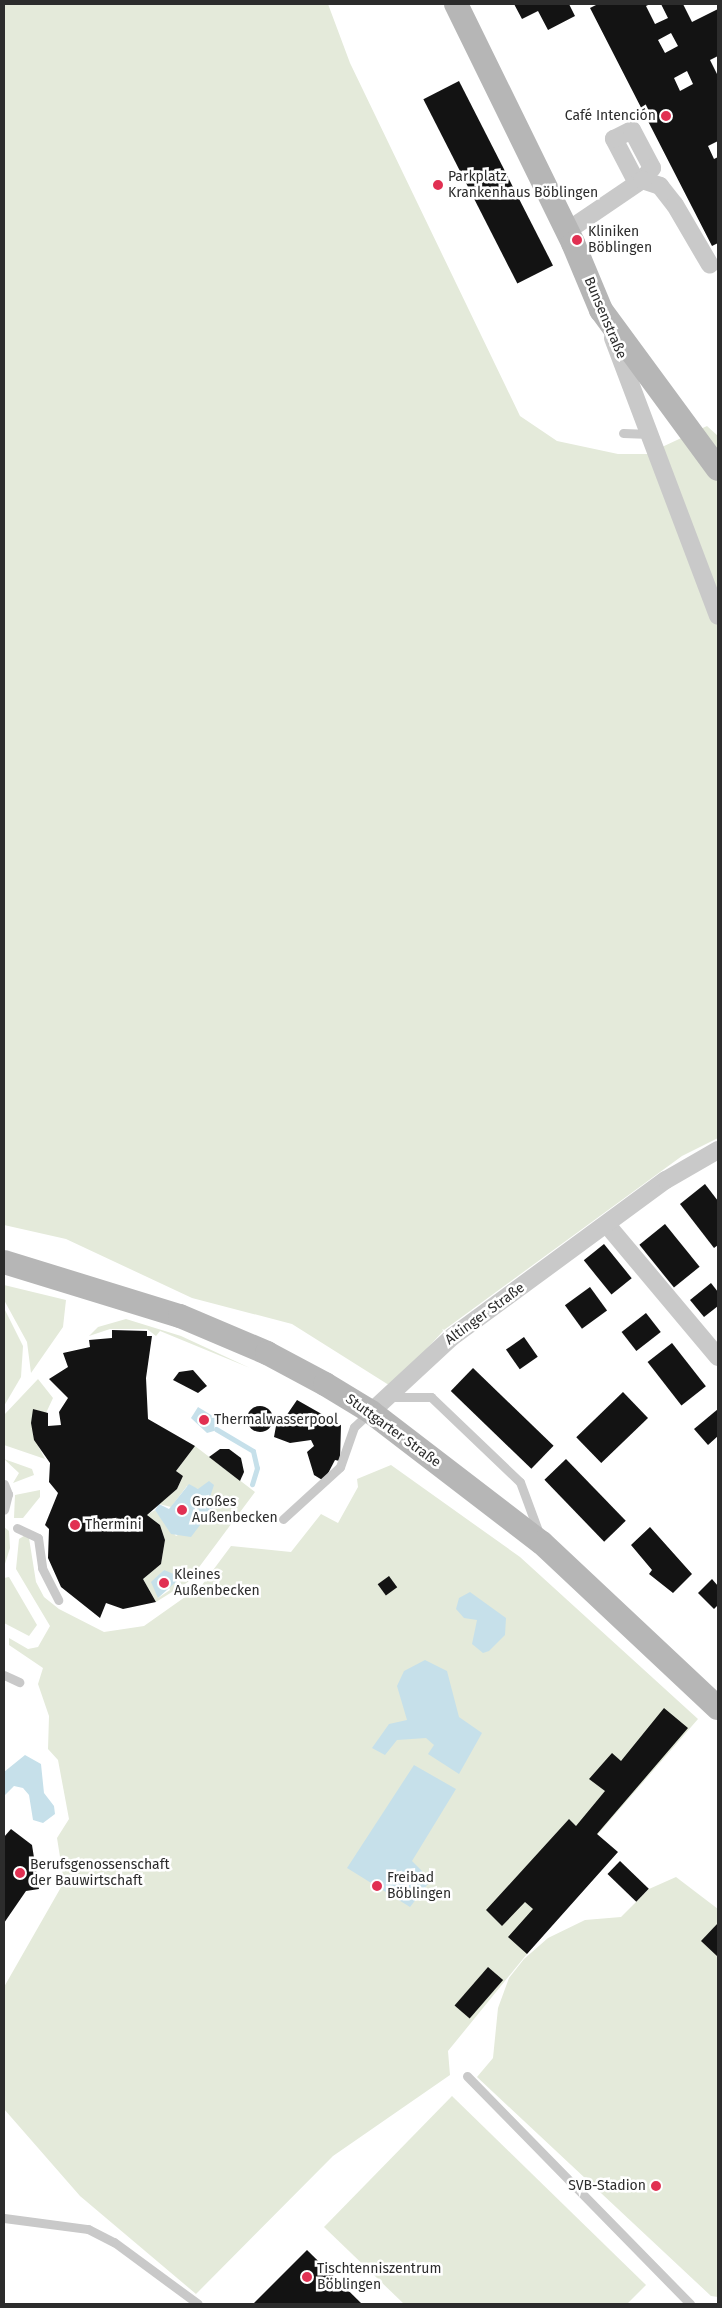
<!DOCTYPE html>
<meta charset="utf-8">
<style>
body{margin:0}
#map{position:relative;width:722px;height:2308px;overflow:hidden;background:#fff;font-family:"Fira Sans",sans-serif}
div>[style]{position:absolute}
.green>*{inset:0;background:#e4eada}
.water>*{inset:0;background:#c6e0ea}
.stream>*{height:5px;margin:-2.5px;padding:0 2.5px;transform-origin:2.5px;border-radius:2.5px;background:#c6e0ea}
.building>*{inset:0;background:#131313;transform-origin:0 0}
.round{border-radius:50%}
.lane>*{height:9px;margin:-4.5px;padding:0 4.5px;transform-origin:4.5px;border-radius:4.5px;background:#c9c9c9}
.street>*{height:18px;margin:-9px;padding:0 9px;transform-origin:9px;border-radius:9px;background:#c9c9c9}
.secondary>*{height:24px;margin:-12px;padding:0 12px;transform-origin:12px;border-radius:12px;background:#b6b6b6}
.dots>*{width:14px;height:14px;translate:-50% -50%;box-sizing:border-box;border:2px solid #fff;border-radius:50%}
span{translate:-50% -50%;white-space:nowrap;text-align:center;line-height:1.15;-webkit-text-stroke:5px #fff;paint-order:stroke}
.poi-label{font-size:14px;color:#2c2c2c}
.right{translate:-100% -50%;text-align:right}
.left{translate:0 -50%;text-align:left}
.street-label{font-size:14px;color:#2c2c2c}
.frame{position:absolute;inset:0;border:5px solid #2c2c2c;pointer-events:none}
</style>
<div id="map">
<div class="green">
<div style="clip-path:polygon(4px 4px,328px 4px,350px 63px,520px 416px,557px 441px,618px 454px,647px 454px,707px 426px,718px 436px,718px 1138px,682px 1156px,444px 1330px,392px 1387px,292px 1324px,192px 1298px,66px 1239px,4px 1225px)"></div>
<div style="clip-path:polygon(4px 1285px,66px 1300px,63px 1327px,31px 1373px,27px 1342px,4px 1300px)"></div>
<div style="clip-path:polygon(4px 1308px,23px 1346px,21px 1377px,4px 1406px)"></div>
<div style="clip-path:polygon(126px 1319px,181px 1336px,250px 1368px,160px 1331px,156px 1336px,147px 1329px,110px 1329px,89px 1336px,98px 1327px)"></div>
<div style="clip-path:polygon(38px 1379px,53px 1398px,46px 1413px,33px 1409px,35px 1440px,45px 1459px,4px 1445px,4px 1415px)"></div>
<div style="clip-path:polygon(evenodd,195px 1446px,255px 1492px,188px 1582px,156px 1602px,143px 1579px,161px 1564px,165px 1540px,160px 1525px,147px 1515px,155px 1510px,176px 1536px,201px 1522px,211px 1507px,198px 1489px,187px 1486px,171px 1507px,159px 1504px,177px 1489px,183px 1476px,176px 1471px,195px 1446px,164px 1570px,170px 1590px,158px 1598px,158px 1577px,164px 1570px)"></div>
<div style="clip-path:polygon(4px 1459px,32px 1469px,34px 1475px,13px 1483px,19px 1473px)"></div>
<div style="clip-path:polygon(391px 1465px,520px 1557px,698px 1719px,598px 1834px,527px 1954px,448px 2051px,450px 2075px,333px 2156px,196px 2294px,80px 2196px,4px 2109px,4px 1987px,64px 1882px,57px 1838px,69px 1819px,58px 1760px,48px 1749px,49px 1716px,38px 1684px,43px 1668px,9px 1645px,9px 1638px,28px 1649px,38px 1647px,50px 1626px,16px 1569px,19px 1539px,27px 1534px,29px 1538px,36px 1582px,44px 1597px,59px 1609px,104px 1632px,144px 1626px,202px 1585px,231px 1546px,291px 1552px,321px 1514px,338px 1523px,358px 1487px,357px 1479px)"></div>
<div style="clip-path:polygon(40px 1490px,40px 1497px,23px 1518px,14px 1518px,15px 1495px)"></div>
<div style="clip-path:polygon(4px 1527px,9px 1531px,10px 1548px,4px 1567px)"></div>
<div style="clip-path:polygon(9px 1577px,37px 1625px,29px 1636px,4px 1623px,4px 1578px)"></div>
<div style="clip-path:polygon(676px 1877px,718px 1909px,718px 2297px,711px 2296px,477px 2077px,493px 2058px,498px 2008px,509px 1978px,524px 1959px,548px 1938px,585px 1920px,621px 1917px,649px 1889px)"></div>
<div style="clip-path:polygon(452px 2096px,646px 2285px,627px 2304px,404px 2304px,324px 2227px)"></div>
</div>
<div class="water">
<div style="clip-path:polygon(198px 1407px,216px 1418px,214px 1431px,207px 1433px,191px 1418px)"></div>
<div style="clip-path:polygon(209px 1481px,214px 1485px,210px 1497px,215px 1503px,213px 1508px,191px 1537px,171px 1534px,155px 1510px,159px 1504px,169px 1509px,189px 1484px,198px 1489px)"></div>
<div style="clip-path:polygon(164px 1570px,176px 1575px,177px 1581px,158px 1598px,151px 1582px)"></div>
<div style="clip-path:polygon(470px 1592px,506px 1618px,505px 1635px,489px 1651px,483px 1653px,472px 1644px,477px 1620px,464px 1618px,456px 1609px,459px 1598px)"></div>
<div style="clip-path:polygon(425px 1660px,447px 1671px,459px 1717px,482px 1733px,459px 1774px,428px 1754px,434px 1745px,426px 1738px,397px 1740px,385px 1755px,372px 1748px,389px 1724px,407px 1720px,397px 1686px,404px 1671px)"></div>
<div style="clip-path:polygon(25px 1755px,41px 1764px,44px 1793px,54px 1806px,55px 1814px,43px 1823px,33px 1820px,29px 1795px,23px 1788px,14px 1786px,4px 1796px,4px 1772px)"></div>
<div style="clip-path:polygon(414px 1765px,456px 1789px,412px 1861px,431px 1880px,410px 1907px,347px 1868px)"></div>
</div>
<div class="stream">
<div style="left:216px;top:1429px;width:43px;rotate:30.7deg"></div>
<div style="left:253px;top:1451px;width:17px;rotate:77deg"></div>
<div style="left:257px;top:1468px;width:17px;rotate:107deg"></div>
</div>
<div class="building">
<div style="clip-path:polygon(514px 4px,569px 4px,575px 16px,548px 30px,538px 11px,522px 19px)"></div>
<div style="clip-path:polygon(evenodd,598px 4px,650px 4px,646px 6px,655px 24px,668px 18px,661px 4px,683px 4px,692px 22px,718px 9px,718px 56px,710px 60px,718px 76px,718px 141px,708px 146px,714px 159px,718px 157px,718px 243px,712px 246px,590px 8px,598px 4px,671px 33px,678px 46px,665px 53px,658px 40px,671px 33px,598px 4px,687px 71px,693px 84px,680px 91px,674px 78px,687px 71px)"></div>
<div style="left:459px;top:81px;width:207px;height:40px;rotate:63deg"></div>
<div style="clip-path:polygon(705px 1184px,718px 1201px,718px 1245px,714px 1248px,680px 1204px)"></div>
<div style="left:665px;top:1224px;width:55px;height:33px;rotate:51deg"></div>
<div style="left:604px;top:1244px;width:44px;height:26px;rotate:51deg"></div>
<div style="clip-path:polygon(711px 1283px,718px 1292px,718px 1306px,704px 1317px,690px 1300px)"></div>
<div style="left:590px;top:1287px;width:29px;height:31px;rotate:54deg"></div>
<div style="left:646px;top:1313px;width:24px;height:31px;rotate:52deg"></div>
<div style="clip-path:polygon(112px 1330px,147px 1331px,147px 1336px,152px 1336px,146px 1378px,148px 1419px,195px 1446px,176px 1471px,183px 1476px,177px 1489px,147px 1515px,160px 1525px,165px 1540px,161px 1564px,143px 1579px,156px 1602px,123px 1609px,106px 1603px,100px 1618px,61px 1587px,48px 1558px,49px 1529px,45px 1525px,58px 1493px,49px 1482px,50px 1463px,34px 1440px,31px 1423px,33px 1409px,48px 1413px,48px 1426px,61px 1425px,59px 1412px,68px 1398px,49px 1379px,68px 1367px,63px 1353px,90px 1347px,89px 1340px,112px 1338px)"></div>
<div style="left:524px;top:1337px;width:24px;height:22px;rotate:55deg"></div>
<div style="left:672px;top:1343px;width:55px;height:31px;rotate:52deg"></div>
<div style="left:473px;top:1368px;width:112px;height:32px;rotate:44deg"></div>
<div style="clip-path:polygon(193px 1370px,207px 1386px,198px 1393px,173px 1380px,179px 1372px)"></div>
<div style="left:623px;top:1392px;width:36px;height:65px;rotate:46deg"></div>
<div style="clip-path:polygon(297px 1400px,341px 1425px,340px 1461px,335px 1460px,324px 1481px,314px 1475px,307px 1452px,314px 1446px,311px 1440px,290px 1443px,274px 1437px,278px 1415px,284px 1419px)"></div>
<div class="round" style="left:247px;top:1406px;width:26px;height:26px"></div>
<div style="clip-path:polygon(718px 1409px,718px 1436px,708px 1445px,694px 1429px)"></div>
<div style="clip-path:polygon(220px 1449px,229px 1449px,241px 1458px,244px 1472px,240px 1481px,209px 1457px)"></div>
<div style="left:566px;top:1459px;width:86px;height:30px;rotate:46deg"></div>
<div style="clip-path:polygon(650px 1527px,692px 1574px,673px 1593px,649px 1574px,652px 1570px,631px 1545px)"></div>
<div style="left:389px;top:1576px;width:14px;height:14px;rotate:54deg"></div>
<div style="clip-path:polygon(712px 1579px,718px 1586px,718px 1605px,714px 1609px,698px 1593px)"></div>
<div style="clip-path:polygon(664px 1708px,688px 1728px,597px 1834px,618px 1852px,527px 1954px,508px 1937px,533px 1909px,525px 1902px,502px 1926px,486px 1910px,569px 1819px,576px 1826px,605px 1791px,589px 1779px,612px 1753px,621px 1761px)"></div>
<div style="clip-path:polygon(11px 1829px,32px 1845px,39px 1889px,26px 1891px,4px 1923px,4px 1837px)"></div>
<div style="left:620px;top:1861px;width:40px;height:18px;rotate:44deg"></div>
<div style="clip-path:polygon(718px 1923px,718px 1957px,701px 1941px)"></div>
<div style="left:488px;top:1967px;width:20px;height:51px;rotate:41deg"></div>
<div style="clip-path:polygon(307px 2250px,362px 2304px,253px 2304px)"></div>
</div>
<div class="lane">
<div style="left:623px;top:433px;width:27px;rotate:2deg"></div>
<div style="left:390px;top:1397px;width:41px"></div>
<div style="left:431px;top:1397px;width:123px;rotate:43.7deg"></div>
<div style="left:520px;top:1482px;width:58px;rotate:69.7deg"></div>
<div style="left:4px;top:1484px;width:11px;rotate:68deg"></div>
<div style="left:8px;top:1494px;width:16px;rotate:104deg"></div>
<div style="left:283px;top:1519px;width:77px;rotate:-42.4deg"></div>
<div style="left:340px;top:1467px;width:42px;rotate:-70.7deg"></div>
<div style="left:354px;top:1427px;width:22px;rotate:-43deg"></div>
<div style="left:17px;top:1528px;width:23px;rotate:25deg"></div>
<div style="left:38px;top:1538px;width:30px;rotate:82deg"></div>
<div style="left:42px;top:1568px;width:36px;rotate:63deg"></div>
<div style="left:4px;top:1675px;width:17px;rotate:25deg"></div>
<div style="left:467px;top:2076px;width:319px;rotate:45.6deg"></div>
<div style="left:4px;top:2218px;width:85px;rotate:7.5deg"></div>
<div style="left:88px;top:2229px;width:29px;rotate:27deg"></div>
<div style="left:114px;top:2242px;width:104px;rotate:36.4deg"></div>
</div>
<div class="street">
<div style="left:637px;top:183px;width:50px;rotate:-117.6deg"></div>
<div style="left:614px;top:139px;width:20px;rotate:-27deg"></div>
<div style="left:632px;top:130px;width:43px;rotate:62.2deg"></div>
<div style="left:652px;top:168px;width:16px;rotate:130deg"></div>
<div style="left:567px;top:231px;width:91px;rotate:-34.2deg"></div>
<div style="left:642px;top:180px;width:19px;rotate:18deg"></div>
<div style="left:660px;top:186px;width:24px;rotate:52deg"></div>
<div style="left:675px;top:205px;width:69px;rotate:59.7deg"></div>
<div style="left:613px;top:338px;width:297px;rotate:69.3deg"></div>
<div style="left:608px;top:1226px;width:171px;rotate:50deg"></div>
<div style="left:371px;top:1412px;width:110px;rotate:-42.8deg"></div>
<div style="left:452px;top:1337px;width:265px;rotate:-36.3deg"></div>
<div style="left:666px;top:1180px;width:60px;rotate:-30deg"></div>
</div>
<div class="secondary">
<div style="left:456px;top:4px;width:266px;rotate:63.9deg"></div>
<div style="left:573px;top:243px;width:73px;rotate:67.3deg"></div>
<div style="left:601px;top:310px;width:197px;rotate:53.7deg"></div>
<div style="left:4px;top:1262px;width:184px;rotate:17.1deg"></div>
<div style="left:180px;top:1316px;width:95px;rotate:23deg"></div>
<div style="left:267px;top:1353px;width:66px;rotate:28.1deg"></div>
<div style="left:325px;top:1384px;width:54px;rotate:31.3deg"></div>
<div style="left:371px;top:1412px;width:215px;rotate:37.5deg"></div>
<div style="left:542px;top:1543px;width:241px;rotate:43.2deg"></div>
</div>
<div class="dots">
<div style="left:666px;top:116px;background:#e13052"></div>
<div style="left:438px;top:185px;background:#e13052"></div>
<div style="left:577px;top:240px;background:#e13052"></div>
<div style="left:204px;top:1420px;background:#e13052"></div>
<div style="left:182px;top:1510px;background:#e13052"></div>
<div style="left:75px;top:1525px;background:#e13052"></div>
<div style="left:164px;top:1583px;background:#e13052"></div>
<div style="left:20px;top:1873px;background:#e13052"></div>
<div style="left:377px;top:1886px;background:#e13052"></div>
<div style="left:656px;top:2186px;background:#e13052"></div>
<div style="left:307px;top:2277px;background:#e13052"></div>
</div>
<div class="poi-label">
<span class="right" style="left:656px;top:116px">Café Intención</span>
<span class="left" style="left:448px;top:185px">Parkplatz<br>Krankenhaus Böblingen</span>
<span class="left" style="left:588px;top:240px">Kliniken<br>Böblingen</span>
<span class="left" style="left:214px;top:1420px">Thermalwasserpool</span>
<span class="left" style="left:192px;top:1510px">Großes<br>Außenbecken</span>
<span class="left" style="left:85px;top:1525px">Thermini</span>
<span class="left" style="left:174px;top:1583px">Kleines<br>Außenbecken</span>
<span class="left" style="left:30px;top:1873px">Berufsgenossenschaft<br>der Bauwirtschaft</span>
<span class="left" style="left:387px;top:1886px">Freibad<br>Böblingen</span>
<span class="right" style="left:646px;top:2186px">SVB-Stadion</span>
<span class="left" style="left:317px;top:2277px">Tischtenniszentrum<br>Böblingen</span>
</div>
<div class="street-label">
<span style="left:605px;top:318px;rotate:67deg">Bunsenstraße</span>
<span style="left:485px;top:1314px;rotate:-36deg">Altinger Straße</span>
<span style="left:393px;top:1431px;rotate:36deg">Stuttgarter Straße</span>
</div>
<div class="frame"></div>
</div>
